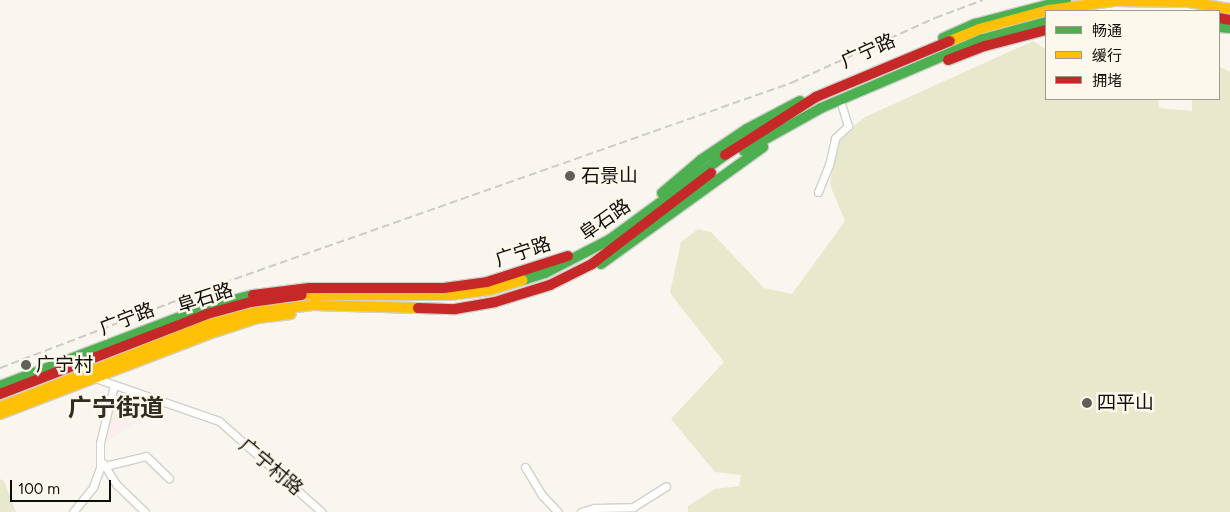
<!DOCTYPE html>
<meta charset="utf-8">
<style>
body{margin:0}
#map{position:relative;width:1230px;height:512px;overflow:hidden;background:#f8f6ef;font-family:Figtree,"Noto Sans SC",sans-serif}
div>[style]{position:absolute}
.commercial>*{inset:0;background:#fbeeec}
.green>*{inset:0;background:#e8e9cc}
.roads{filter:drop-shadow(1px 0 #d2d0cb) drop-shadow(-1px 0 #d2d0cb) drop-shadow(0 1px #d2d0cb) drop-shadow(0 -1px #d2d0cb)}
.street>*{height:7px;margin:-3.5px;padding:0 3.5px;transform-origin:3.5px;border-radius:3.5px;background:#fefefd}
.fast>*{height:10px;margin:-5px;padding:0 5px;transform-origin:5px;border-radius:5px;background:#4caf50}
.slow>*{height:10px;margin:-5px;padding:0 5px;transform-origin:5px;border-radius:5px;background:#ffc107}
.jam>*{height:10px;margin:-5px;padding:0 5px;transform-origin:5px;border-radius:5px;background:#c62828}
.rail>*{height:2px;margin-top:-1px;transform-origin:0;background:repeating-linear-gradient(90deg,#ceccca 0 8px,transparent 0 12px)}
.dots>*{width:14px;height:14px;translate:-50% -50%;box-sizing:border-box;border:2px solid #fcf8eb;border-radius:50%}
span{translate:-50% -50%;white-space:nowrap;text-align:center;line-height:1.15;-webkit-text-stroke:5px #fcf8eb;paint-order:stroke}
.street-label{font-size:19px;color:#0f0d09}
.poi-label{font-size:19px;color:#0f0d09}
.left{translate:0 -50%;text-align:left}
.district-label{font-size:24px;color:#2f2c22;font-weight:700}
.legend{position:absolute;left:1045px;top:10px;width:175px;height:90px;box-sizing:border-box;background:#fcf8eb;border:1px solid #9d9a91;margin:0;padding:6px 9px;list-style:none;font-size:15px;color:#0f0d09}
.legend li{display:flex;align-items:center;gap:10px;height:25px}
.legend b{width:25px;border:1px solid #9d9a91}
.scale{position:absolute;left:10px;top:480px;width:101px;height:22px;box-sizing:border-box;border:2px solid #0f0d09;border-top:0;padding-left:6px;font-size:15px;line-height:18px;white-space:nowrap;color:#0f0d09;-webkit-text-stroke:4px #fcf8eb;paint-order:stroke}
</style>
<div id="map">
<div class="commercial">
<div style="clip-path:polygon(114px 394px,137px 402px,143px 419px,103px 443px)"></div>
</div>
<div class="green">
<div style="clip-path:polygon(1033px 41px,1046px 49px,1046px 99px,1158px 99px,1159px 108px,1192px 111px,1192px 99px,1219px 99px,1219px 66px,1230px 72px,1230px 512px,688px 512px,688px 506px,715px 489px,739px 486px,741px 475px,715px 472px,671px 419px,724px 362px,670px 293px,681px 242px,698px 229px,711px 232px,764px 288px,792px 294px,845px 221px,830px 185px,837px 140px,865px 117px)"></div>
<div style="clip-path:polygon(0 479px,4px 481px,16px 512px,0 512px)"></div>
</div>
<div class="roads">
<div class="street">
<div style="left:818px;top:192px;width:29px;rotate:-68deg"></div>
<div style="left:829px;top:165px;width:28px;rotate:-77deg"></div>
<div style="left:835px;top:138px;width:18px;rotate:-43deg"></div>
<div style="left:848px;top:126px;width:21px;rotate:-107deg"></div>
<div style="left:95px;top:378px;width:131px;rotate:19.1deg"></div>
<div style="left:219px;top:421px;width:137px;rotate:41.5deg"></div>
<div style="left:103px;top:463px;width:26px;rotate:58deg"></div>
<div style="left:117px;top:485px;width:39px;rotate:44deg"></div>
<div style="left:105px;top:466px;width:42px;rotate:-13.7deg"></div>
<div style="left:146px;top:456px;width:32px;rotate:44deg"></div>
<div style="left:525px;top:467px;width:33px;rotate:59deg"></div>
<div style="left:542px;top:495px;width:23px;rotate:47deg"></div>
<div style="left:73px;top:512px;width:32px;rotate:-51deg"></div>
<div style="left:93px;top:487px;width:20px;rotate:-70deg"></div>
<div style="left:100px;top:468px;width:25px;rotate:-90deg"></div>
<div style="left:100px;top:443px;width:60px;rotate:-76.4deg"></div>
<div style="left:581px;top:512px;width:14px;rotate:-17deg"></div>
<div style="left:594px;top:508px;width:39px;rotate:-1deg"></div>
<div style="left:633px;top:507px;width:39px;rotate:-32deg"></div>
</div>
<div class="fast">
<div style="left:1219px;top:27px;width:11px;rotate:5deg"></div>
<div style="left:943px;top:38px;width:35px;rotate:-24deg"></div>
<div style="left:975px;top:24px;width:94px;rotate:-14.8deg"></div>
<div style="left:744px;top:151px;width:88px;rotate:-29.2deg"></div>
<div style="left:821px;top:108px;width:176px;rotate:-23.1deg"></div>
<div style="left:983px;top:39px;width:65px;rotate:-15.1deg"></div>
<div style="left:662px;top:193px;width:51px;rotate:-40.2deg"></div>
<div style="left:701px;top:160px;width:55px;rotate:-34deg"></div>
<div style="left:747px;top:129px;width:60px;rotate:-27.8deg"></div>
<div style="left:601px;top:264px;width:200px;rotate:-35.8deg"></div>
<div style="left:523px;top:280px;width:23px;rotate:-18deg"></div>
<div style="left:545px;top:273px;width:72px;rotate:-27.3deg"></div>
<div style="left:609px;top:240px;width:144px;rotate:-36.2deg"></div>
<div style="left:0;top:386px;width:221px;rotate:-21deg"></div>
<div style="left:206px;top:307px;width:49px;rotate:-14.3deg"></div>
</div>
<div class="slow">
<div style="left:950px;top:41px;width:31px;rotate:-22deg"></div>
<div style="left:979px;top:29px;width:73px;rotate:-15.2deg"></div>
<div style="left:1049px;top:10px;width:67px;rotate:-7.8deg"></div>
<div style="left:1115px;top:1px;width:74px;rotate:0.8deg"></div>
<div style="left:1189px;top:2px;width:42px;rotate:9.7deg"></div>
<div style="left:302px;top:295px;width:148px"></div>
<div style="left:450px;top:295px;width:40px;rotate:-7.1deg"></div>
<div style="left:490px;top:290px;width:34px;rotate:-17deg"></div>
<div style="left:0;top:407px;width:226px;rotate:-21.6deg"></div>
<div style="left:210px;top:324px;width:48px;rotate:-14.6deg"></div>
<div style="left:256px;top:312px;width:57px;rotate:-7deg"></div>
<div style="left:313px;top:305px;width:105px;rotate:1.6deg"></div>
<div style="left:0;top:414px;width:230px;rotate:-20.9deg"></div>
<div style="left:215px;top:332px;width:45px;rotate:-18deg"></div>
<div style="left:258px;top:318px;width:33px;rotate:-7deg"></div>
</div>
<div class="jam">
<div style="left:1219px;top:18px;width:11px;rotate:10deg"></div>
<div style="left:948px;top:60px;width:40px;rotate:-21deg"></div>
<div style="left:985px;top:46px;width:63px;rotate:-14.7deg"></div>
<div style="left:725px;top:155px;width:108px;rotate:-32.5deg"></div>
<div style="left:816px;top:97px;width:145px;rotate:-22.7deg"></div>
<div style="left:253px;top:295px;width:57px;rotate:-7deg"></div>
<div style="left:310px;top:288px;width:134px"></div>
<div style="left:444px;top:288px;width:43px;rotate:-7.9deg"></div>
<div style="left:487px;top:282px;width:85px;rotate:-17.8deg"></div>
<div style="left:418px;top:308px;width:37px;rotate:2deg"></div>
<div style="left:455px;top:309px;width:41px;rotate:-9.9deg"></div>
<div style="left:495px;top:302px;width:58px;rotate:-17.2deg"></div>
<div style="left:550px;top:285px;width:47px;rotate:-26.6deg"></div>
<div style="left:592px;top:264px;width:150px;rotate:-37.4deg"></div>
<div style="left:0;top:394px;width:222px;rotate:-21.1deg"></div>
<div style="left:207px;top:314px;width:46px;rotate:-15.3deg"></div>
<div style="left:251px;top:302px;width:51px;rotate:-7.8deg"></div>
</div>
</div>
<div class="rail">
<div style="left:0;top:368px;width:227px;rotate:-20.9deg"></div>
<div style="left:212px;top:287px;width:614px;rotate:-19.41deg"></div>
<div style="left:791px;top:83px;width:158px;rotate:-24.3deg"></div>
<div style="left:935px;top:18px;width:51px;rotate:-20.6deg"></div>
</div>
<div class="dots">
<div style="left:570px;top:176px;background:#615f5a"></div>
<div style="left:26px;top:365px;background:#615f5a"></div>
<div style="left:1087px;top:403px;background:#615f5a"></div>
</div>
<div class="street-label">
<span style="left:868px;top:51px;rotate:-24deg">广宁路</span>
<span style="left:605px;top:220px;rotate:-35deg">阜石路</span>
<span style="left:523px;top:252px;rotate:-18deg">广宁路</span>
<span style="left:205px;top:298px;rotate:-18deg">阜石路</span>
<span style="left:127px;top:319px;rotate:-21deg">广宁路</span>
<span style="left:271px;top:467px;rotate:40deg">广宁村路</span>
</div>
<div class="poi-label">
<span class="left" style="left:581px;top:176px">石景山</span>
<span class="left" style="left:36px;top:365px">广宁村</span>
<span class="left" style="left:1097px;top:403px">四平山</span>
</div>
<div class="district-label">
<span style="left:116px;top:408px">广宁街道</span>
</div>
<ul class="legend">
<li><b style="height:6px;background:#4caf50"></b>畅通</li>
<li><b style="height:6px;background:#ffc107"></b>缓行</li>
<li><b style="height:6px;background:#c62828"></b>拥堵</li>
</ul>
<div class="scale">100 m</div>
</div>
